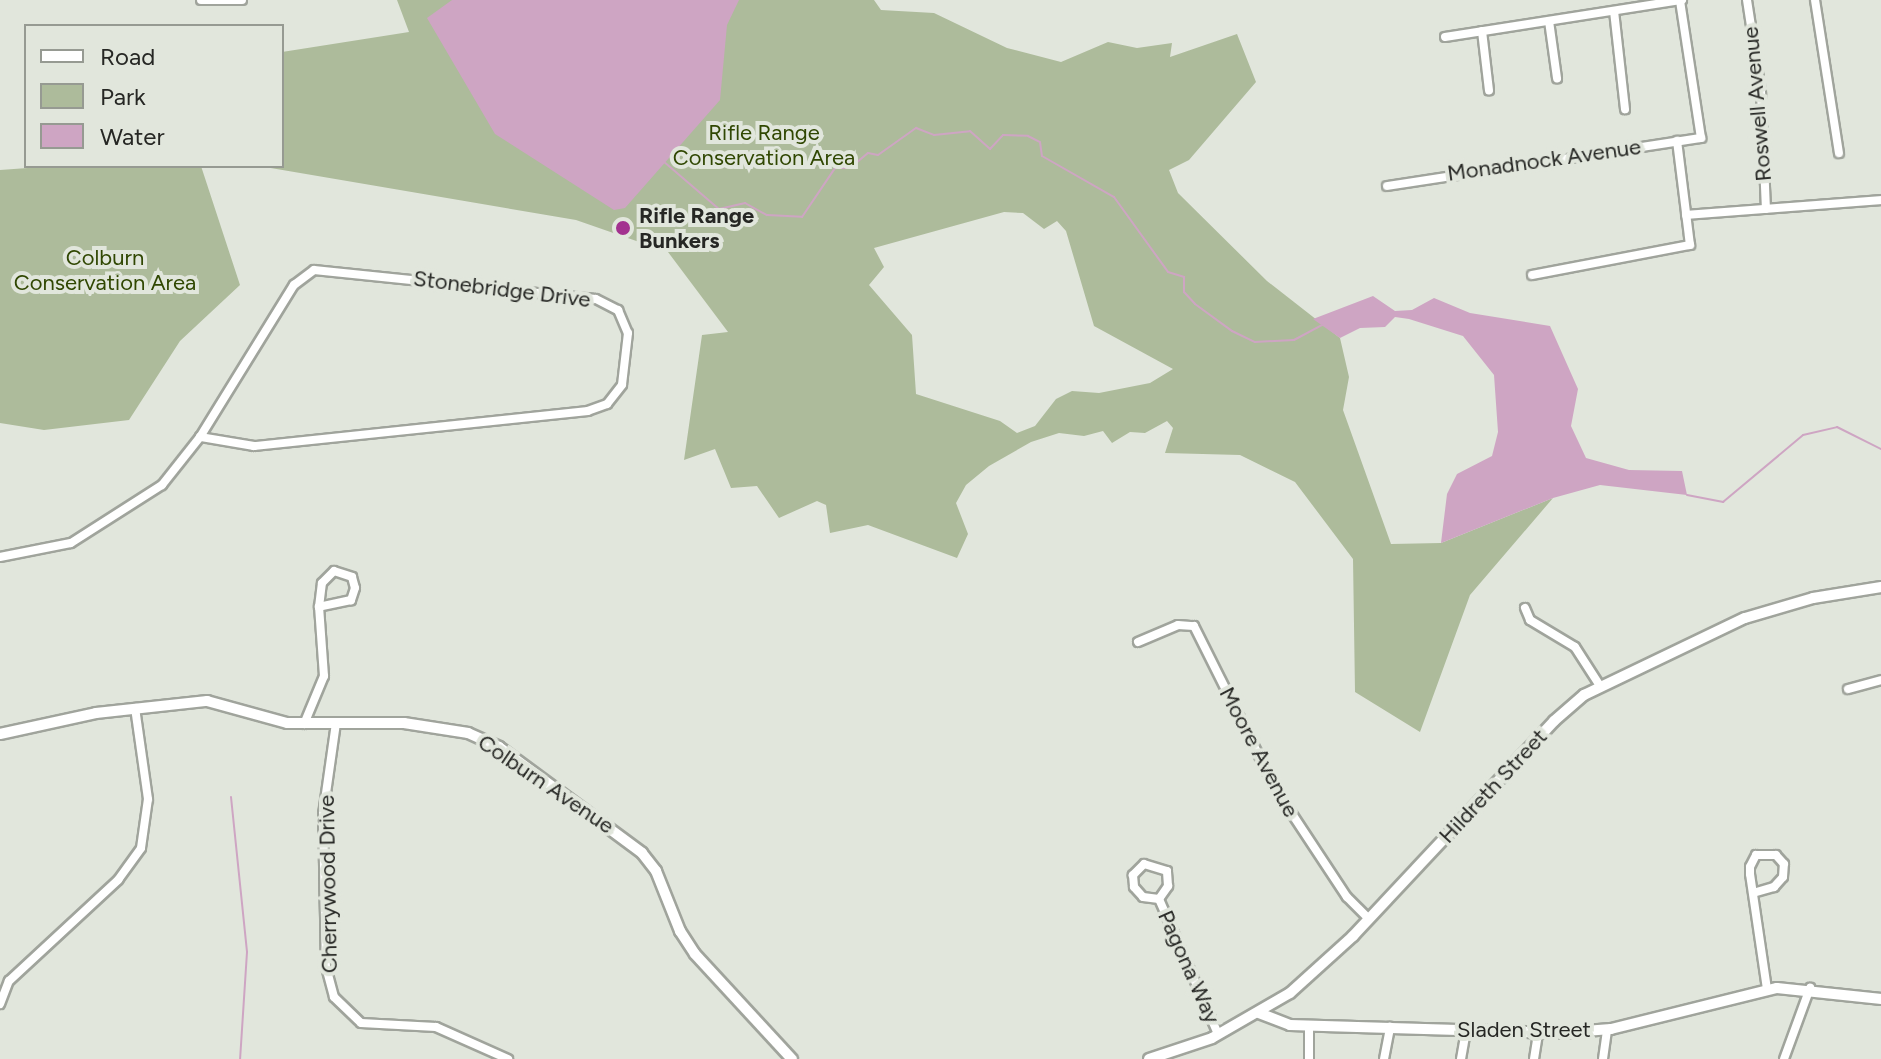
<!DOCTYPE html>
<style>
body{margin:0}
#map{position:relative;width:1881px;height:1059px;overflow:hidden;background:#e1e6dc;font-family:Figtree,sans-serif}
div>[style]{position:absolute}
.green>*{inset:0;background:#adbb9b}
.water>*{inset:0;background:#cea5c3}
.stream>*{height:2px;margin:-1px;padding:0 1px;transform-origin:1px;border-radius:1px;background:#cea5c3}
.roads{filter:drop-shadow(2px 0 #a0a49c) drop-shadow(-2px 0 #a0a49c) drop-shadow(0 2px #a0a49c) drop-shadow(0 -2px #a0a49c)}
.minor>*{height:8px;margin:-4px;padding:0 4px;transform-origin:4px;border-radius:4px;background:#fff}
.tertiary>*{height:10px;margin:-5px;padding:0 5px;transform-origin:5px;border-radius:5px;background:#fff}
.dots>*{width:22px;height:22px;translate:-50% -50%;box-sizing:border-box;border:4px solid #e1e6dc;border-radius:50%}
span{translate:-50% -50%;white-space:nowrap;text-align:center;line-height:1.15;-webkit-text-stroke:8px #e1e6dc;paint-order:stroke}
.street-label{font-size:22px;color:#262724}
.park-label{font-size:22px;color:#304702}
.poi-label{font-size:22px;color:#262724;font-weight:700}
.left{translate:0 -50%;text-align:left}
.legend{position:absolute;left:24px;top:24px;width:260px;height:144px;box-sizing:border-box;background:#e1e6dc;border:2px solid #969a92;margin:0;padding:10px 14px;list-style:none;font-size:24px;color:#262724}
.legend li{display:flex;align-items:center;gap:16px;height:40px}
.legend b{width:40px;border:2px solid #969a92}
</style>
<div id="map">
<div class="green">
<div style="clip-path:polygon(evenodd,397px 0,874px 0,881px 10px,934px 13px,1007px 48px,1061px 62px,1108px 42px,1137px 48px,1172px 43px,1170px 57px,1237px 34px,1256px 82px,1189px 160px,1169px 170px,1178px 193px,1267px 281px,1340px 338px,1349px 377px,1343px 410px,1391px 544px,1441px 543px,1553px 498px,1470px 595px,1420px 732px,1355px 692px,1353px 559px,1295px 482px,1240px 455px,1165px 453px,1173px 428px,1167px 421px,1145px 433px,1130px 432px,1112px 443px,1103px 431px,1084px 436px,1059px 433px,1031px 442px,989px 466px,966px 485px,956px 503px,968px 534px,957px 558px,868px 525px,830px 533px,826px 505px,817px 501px,779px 518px,757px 486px,731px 488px,715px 449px,684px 460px,702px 335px,728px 332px,668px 252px,576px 220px,259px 166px,282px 166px,282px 52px,409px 32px,397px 0,1004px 212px,1023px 213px,1044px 229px,1057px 221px,1066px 231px,1094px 326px,1173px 369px,1150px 383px,1099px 393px,1072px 391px,1056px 399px,1035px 426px,1017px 433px,1000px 421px,916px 394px,912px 335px,869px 285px,884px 267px,874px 248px,1004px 212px)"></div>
<div style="clip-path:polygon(55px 166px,201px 166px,240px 285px,180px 341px,129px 420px,44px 430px,0 423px,0 170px)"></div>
</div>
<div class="water">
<div style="clip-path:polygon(452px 0,739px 0,727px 25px,720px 100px,625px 208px,614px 210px,495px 134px,427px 18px)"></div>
<div style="clip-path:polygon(1373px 296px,1395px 311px,1412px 310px,1434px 298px,1470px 313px,1550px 326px,1578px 389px,1571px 426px,1586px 458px,1629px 470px,1682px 471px,1687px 495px,1600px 485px,1553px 498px,1441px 543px,1447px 494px,1457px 474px,1492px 456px,1498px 432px,1494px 375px,1463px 336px,1409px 319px,1395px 317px,1385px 327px,1360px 328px,1340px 338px,1313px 319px)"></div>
</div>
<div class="stream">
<div style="left:663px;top:161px;width:74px;rotate:40.6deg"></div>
<div style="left:719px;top:209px;width:27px;rotate:-13deg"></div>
<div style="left:745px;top:203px;width:25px;rotate:29deg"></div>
<div style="left:767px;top:215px;width:35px;rotate:3deg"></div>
<div style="left:802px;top:217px;width:59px;rotate:-56deg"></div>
<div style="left:835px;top:168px;width:15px"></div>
<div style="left:850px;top:168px;width:23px;rotate:-40deg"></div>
<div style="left:868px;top:153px;width:10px;rotate:11deg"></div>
<div style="left:878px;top:155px;width:47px;rotate:-35.4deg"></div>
<div style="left:916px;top:128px;width:19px;rotate:21deg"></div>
<div style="left:934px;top:135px;width:36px;rotate:-6deg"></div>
<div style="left:970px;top:131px;width:27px;rotate:42deg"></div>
<div style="left:990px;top:149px;width:19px;rotate:-47deg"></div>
<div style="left:1003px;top:135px;width:25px;rotate:2deg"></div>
<div style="left:1028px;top:136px;width:13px;rotate:27deg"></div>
<div style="left:1040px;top:142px;width:14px;rotate:82deg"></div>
<div style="left:1042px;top:156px;width:83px;rotate:29.7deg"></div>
<div style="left:1114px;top:197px;width:92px;rotate:54.2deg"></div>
<div style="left:1168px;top:272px;width:17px;rotate:17deg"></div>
<div style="left:1184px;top:277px;width:15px;rotate:90deg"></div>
<div style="left:1184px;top:292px;width:16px;rotate:47deg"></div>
<div style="left:1195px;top:304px;width:46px;rotate:36.1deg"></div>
<div style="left:1232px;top:331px;width:25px;rotate:26deg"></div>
<div style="left:1255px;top:342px;width:39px;rotate:-3deg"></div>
<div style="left:1294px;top:340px;width:32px;rotate:-28deg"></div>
<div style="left:1687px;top:495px;width:37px;rotate:11deg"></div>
<div style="left:1723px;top:502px;width:104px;rotate:-39.9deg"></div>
<div style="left:1803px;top:435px;width:35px;rotate:-13deg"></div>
<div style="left:1837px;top:427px;width:49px;rotate:26.6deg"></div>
<div style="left:231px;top:797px;width:156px;rotate:84.1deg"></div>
<div style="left:247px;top:952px;width:107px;rotate:93.7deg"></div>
</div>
<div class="roads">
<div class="minor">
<div style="left:201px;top:0;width:41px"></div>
<div style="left:1747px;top:0;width:92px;rotate:81.3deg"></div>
<div style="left:1761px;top:91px;width:118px;rotate:87.6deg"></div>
<div style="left:1815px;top:0;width:155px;rotate:81.1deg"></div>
<div style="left:1614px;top:11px;width:99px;rotate:83.6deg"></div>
<div style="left:1549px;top:21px;width:58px;rotate:82deg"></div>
<div style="left:1482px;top:31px;width:60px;rotate:83.3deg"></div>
<div style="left:1445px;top:37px;width:240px;rotate:-8.9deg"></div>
<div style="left:1387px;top:186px;width:318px;rotate:-8.7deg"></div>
<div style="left:1701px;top:138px;width:140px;rotate:-98.7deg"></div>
<div style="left:1686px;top:215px;width:196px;rotate:-4.4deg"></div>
<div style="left:1532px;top:275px;width:161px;rotate:-10.8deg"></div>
<div style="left:1690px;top:245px;width:105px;rotate:-97.1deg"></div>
<div style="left:0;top:557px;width:72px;rotate:-11.2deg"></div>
<div style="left:71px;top:543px;width:108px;rotate:-32.5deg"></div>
<div style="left:162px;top:485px;width:61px;rotate:-51.6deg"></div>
<div style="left:200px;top:437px;width:179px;rotate:-58.3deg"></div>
<div style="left:294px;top:285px;width:25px;rotate:-37deg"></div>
<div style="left:314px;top:270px;width:283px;rotate:5.9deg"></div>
<div style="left:596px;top:299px;width:25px;rotate:27deg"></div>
<div style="left:618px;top:310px;width:25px;rotate:67deg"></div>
<div style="left:628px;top:333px;width:52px;rotate:96.6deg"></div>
<div style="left:622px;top:385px;width:24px;rotate:128deg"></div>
<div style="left:607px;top:404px;width:20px;rotate:160deg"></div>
<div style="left:588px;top:411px;width:336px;rotate:174deg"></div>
<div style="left:254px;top:446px;width:55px;rotate:-170.5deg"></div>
<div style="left:1525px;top:608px;width:13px;rotate:67deg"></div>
<div style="left:1530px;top:620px;width:52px;rotate:31deg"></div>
<div style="left:1575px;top:647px;width:46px;rotate:57.3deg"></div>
<div style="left:1138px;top:642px;width:43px;rotate:-23deg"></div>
<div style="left:1178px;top:625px;width:16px;rotate:4deg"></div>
<div style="left:1194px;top:626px;width:181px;rotate:63.4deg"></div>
<div style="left:1275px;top:788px;width:131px;rotate:56.6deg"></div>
<div style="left:1347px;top:897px;width:31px;rotate:45deg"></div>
<div style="left:1848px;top:689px;width:34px;rotate:-15deg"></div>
<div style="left:336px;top:723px;width:92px;rotate:98.1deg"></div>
<div style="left:323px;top:814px;width:153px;rotate:88.9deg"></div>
<div style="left:326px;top:967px;width:31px;rotate:75deg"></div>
<div style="left:334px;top:997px;width:37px;rotate:44deg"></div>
<div style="left:361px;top:1023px;width:75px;rotate:3.1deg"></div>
<div style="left:436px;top:1027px;width:79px;rotate:24deg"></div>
<div style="left:304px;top:724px;width:52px;rotate:-67.4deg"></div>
<div style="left:324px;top:676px;width:69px;rotate:-94.1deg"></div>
<div style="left:319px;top:607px;width:24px;rotate:-83deg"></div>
<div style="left:322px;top:583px;width:17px;rotate:-45deg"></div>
<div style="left:334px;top:571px;width:19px;rotate:18deg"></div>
<div style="left:352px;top:577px;width:11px;rotate:75deg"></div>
<div style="left:355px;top:588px;width:13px;rotate:108deg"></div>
<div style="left:351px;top:600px;width:33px;rotate:168deg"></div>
<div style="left:1753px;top:893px;width:22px;rotate:-16deg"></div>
<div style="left:1774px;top:887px;width:13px;rotate:-48deg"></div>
<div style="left:1783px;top:877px;width:13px;rotate:-86deg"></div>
<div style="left:1784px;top:864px;width:12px;rotate:-132deg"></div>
<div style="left:1776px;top:855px;width:20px;rotate:180deg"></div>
<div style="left:1756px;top:855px;width:13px;rotate:117deg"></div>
<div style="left:1750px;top:867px;width:7px;rotate:90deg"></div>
<div style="left:1750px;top:874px;width:116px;rotate:81.6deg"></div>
<div style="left:1159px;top:899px;width:16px;rotate:-55deg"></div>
<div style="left:1168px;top:886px;width:15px;rotate:-94deg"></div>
<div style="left:1167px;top:871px;width:24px;rotate:-163deg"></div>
<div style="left:1144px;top:864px;width:16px;rotate:135deg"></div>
<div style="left:1133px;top:875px;width:12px;rotate:85deg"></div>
<div style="left:1134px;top:887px;width:13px;rotate:48deg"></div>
<div style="left:1143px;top:897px;width:16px;rotate:7deg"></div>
<div style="left:1159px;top:899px;width:147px;rotate:66.4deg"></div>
<div style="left:0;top:1004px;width:25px;rotate:-69deg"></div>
<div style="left:9px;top:981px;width:149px;rotate:-42.8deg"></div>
<div style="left:118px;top:880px;width:39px;rotate:-54deg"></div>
<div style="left:141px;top:848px;width:49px;rotate:-81.9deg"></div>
<div style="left:148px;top:799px;width:92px;rotate:-98.1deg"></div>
<div style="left:1309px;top:1059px;width:34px;rotate:-90deg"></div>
<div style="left:1384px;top:1059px;width:33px;rotate:-79deg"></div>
<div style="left:1461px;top:1059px;width:29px;rotate:-80deg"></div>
<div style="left:1534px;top:1059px;width:26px;rotate:-81deg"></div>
<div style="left:1603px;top:1059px;width:29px;rotate:-82deg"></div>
<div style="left:1784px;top:1059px;width:76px;rotate:-69.9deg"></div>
</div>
<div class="tertiary">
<div style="left:0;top:734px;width:98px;rotate:-12.3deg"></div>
<div style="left:96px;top:713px;width:112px;rotate:-6.2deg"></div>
<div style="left:207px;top:701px;width:83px;rotate:15.4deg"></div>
<div style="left:287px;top:723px;width:117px"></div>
<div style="left:404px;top:723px;width:65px;rotate:8.9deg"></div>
<div style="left:468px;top:733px;width:34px;rotate:24deg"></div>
<div style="left:499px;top:747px;width:178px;rotate:36.5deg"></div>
<div style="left:642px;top:853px;width:23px;rotate:52deg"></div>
<div style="left:656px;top:871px;width:65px;rotate:68.2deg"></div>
<div style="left:680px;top:931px;width:27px;rotate:57deg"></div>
<div style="left:695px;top:954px;width:143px;rotate:47.3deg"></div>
<div style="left:1259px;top:1013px;width:33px;rotate:21deg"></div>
<div style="left:1290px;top:1025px;width:269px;rotate:1.7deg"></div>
<div style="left:1559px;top:1033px;width:52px;rotate:-4.4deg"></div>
<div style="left:1611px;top:1029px;width:171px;rotate:-13.9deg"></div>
<div style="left:1777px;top:988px;width:105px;rotate:6deg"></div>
<div style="left:1149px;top:1059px;width:66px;rotate:-18.4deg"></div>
<div style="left:1212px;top:1038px;width:90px;rotate:-30deg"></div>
<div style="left:1290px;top:993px;width:85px;rotate:-42.1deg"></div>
<div style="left:1353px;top:936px;width:294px;rotate:-46.9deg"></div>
<div style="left:1554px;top:721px;width:40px;rotate:-41deg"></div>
<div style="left:1584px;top:695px;width:178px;rotate:-25.6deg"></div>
<div style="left:1745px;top:618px;width:71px;rotate:-16.4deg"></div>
<div style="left:1813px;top:598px;width:69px;rotate:-9.2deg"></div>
</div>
</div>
<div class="dots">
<div style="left:623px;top:228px;background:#a3328f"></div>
</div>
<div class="street-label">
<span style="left:1757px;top:104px;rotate:-95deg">Roswell Avenue</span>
<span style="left:1544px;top:160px;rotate:-8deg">Monadnock Avenue</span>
<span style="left:502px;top:289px;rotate:7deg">Stonebridge Drive</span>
<span style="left:1259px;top:752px;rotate:62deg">Moore Avenue</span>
<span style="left:546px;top:784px;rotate:34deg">Colburn Avenue</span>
<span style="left:1493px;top:786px;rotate:-47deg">Hildreth Street</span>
<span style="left:328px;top:884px;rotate:-91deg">Cherrywood Drive</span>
<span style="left:1189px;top:967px;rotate:66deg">Pagona Way</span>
<span style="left:1524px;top:1030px">Sladen Street</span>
</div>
<div class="park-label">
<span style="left:764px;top:145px">Rifle Range<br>Conservation Area</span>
<span style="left:105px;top:270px">Colburn<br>Conservation Area</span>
</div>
<div class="poi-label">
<span class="left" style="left:639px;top:228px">Rifle Range<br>Bunkers</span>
</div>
<ul class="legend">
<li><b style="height:10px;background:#fff"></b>Road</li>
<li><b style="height:22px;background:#adbb9b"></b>Park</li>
<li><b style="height:22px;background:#cea5c3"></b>Water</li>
</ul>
</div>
